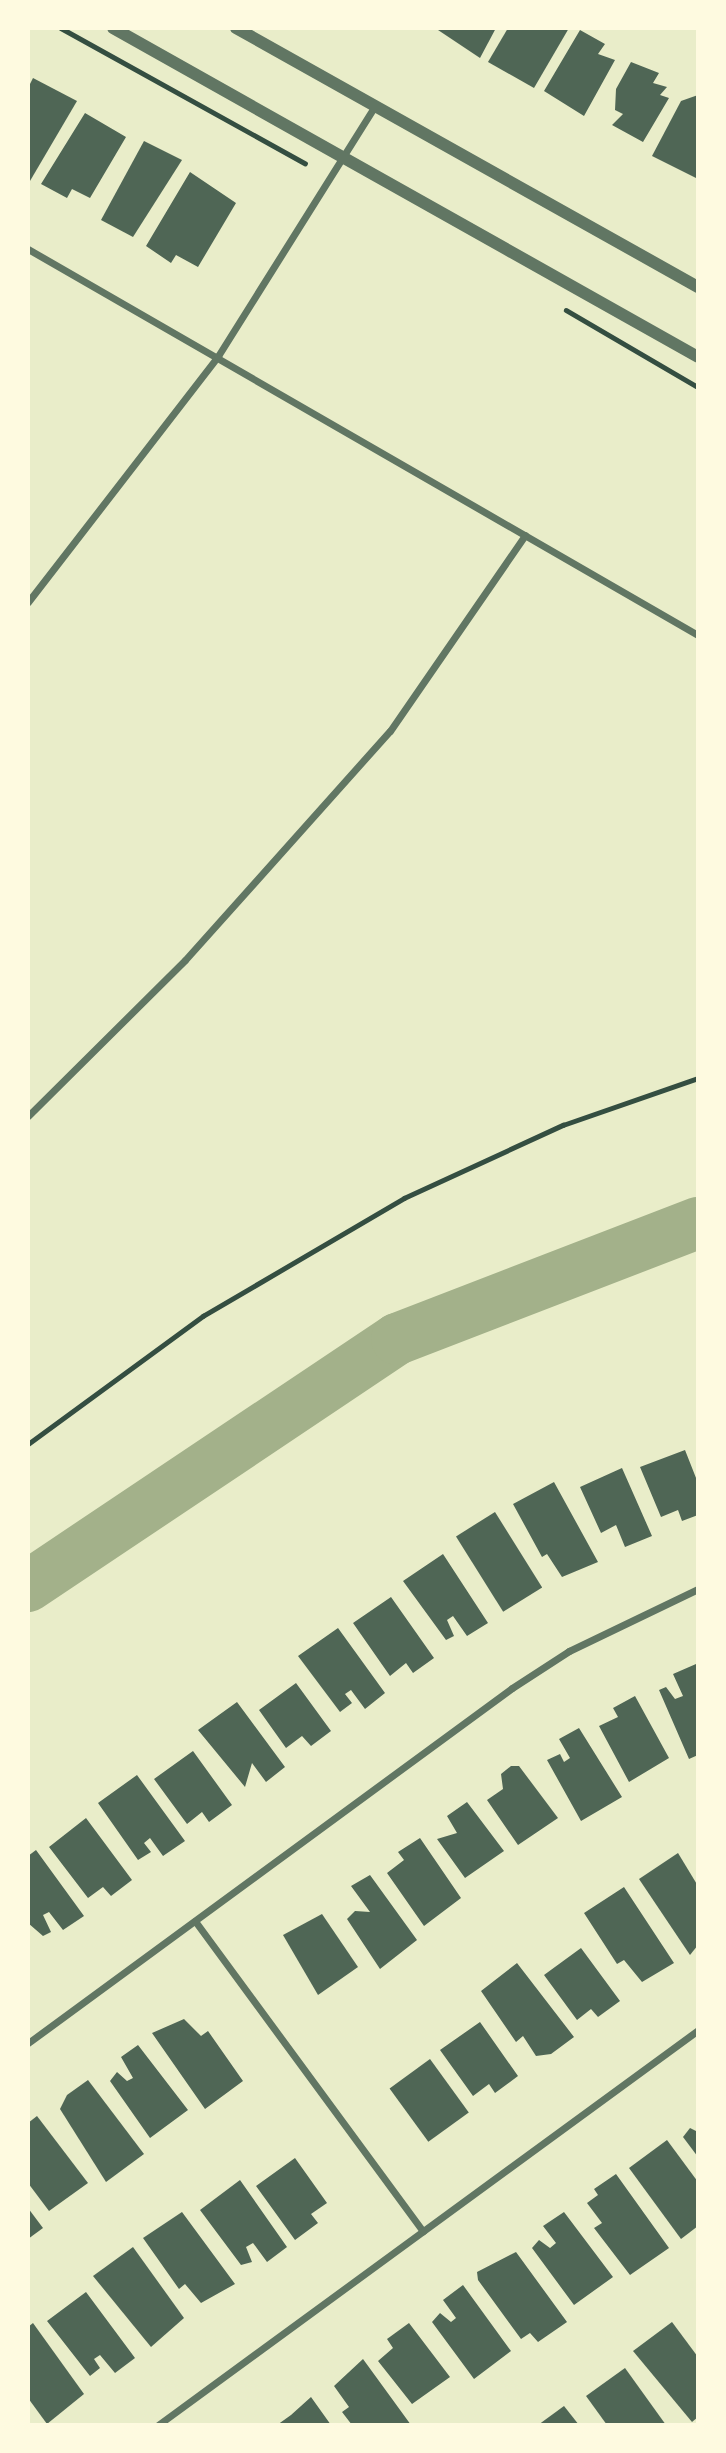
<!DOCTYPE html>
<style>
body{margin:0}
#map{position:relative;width:726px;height:2453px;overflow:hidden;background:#e9edc9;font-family:Roboto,sans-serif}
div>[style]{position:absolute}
.river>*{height:52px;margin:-26px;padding:0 26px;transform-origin:26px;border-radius:26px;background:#a3b18a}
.building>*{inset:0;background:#4f6655;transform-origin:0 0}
.path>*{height:4.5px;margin:-2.25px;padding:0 2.25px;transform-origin:2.25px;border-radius:2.25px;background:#344e41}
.minor>*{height:7px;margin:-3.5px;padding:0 3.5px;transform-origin:3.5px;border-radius:3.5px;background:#617663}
.tertiary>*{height:12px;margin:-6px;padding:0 6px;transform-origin:6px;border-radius:6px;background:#617663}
span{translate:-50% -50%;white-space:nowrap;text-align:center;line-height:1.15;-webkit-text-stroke:6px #fefae0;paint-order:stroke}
.frame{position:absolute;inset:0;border:30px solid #fefae0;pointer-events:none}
</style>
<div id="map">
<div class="river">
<div style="left:28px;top:1586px;width:444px;rotate:-33.8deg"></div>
<div style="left:397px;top:1339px;width:323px;rotate:-21.1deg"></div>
</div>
<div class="building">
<div style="clip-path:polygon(435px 28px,496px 28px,480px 58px)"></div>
<div style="clip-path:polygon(508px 28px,569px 28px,534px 88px,488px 62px)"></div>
<div style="clip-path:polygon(580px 30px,605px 44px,598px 54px,615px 60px,584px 116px,544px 91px)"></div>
<div style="clip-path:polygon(631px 62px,659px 73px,653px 83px,667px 87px,660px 95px,669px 98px,643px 142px,612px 125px,623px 114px,615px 110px,616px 89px)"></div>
<div style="clip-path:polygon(33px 78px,77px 101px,30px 181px,28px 88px)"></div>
<div style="clip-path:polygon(698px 95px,698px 179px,652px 156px,681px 101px)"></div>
<div style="clip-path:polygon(85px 113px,126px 137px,90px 198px,72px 189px,67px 198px,41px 184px)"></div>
<div style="clip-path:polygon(144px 141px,182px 160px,133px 237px,101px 220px)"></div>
<div style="clip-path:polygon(190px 172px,236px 203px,198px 267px,176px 255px,171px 263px,146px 246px)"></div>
<div style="clip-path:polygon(685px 1450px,698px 1483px,698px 1515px,682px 1521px,678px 1510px,661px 1517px,640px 1467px)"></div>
<div style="clip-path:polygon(622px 1468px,652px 1536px,625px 1547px,616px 1525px,601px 1533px,580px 1487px)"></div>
<div style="clip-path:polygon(554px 1482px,598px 1562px,562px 1577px,547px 1554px,542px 1557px,513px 1504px)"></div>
<div style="left:495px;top:1512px;width:89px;height:46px;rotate:58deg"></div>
<div style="clip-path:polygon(443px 1554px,488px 1623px,467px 1636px,453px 1616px,447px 1620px,454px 1636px,446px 1640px,403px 1581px)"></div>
<div style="clip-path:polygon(391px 1597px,434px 1658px,413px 1673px,406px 1663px,390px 1676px,353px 1623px)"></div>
<div style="clip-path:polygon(338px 1628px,385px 1693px,365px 1709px,351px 1690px,345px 1694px,352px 1703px,340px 1712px,298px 1656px)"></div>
<div style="clip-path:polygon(696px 1664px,698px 1755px,689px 1759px,659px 1690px,666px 1687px,675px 1699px,683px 1696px,673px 1674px)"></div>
<div style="clip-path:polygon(296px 1683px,331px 1731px,311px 1746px,302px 1736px,286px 1748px,259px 1710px)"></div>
<div style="clip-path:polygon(635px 1696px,669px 1758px,629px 1782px,599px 1726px,618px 1717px,613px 1708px)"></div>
<div style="clip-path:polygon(237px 1702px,285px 1767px,266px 1782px,252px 1763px,245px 1787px,198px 1730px)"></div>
<div style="clip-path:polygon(579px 1728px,622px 1797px,581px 1821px,547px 1760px,560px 1754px,564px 1762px,570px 1758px,559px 1739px)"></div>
<div style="clip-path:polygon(193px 1751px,232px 1805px,209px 1822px,202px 1812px,187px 1824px,154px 1779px)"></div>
<div style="clip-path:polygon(511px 1766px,519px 1766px,558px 1818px,518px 1845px,487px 1800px,503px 1789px,501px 1774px)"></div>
<div style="clip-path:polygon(137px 1775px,185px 1841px,163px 1856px,150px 1838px,144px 1843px,151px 1852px,138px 1860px,98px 1803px)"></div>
<div style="clip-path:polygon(467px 1802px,504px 1851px,465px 1878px,437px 1839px,457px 1833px,447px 1816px)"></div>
<div style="clip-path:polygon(86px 1818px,132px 1880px,111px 1896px,103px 1887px,88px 1898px,49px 1847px)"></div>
<div style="clip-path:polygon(420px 1838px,461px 1898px,424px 1926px,387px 1873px,404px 1860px,398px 1852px)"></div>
<div style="clip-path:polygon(36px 1850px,84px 1916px,63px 1930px,49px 1912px,43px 1915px,51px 1932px,43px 1936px,28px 1923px,28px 1856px)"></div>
<div style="clip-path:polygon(678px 1853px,698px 1886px,698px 1945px,690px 1955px,639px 1879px)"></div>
<div style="clip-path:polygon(370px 1875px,417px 1940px,380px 1969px,347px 1919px,355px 1911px,370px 1912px,351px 1886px)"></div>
<div style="clip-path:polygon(624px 1887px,674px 1963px,642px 1982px,624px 1960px,617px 1964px,584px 1913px)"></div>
<div style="clip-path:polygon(322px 1914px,358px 1967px,318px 1995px,283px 1935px)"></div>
<div style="clip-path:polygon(581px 1948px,620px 2001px,598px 2017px,591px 2009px,577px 2020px,544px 1975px)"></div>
<div style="clip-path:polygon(517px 1963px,574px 2037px,551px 2054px,536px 2056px,523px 2036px,516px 2042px,481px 1991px)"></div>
<div style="clip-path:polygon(184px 2019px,201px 2036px,208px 2031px,243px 2081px,205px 2109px,152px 2033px)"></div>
<div style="clip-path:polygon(480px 2022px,518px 2076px,495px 2093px,489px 2084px,473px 2096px,440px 2050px)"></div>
<div style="clip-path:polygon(138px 2045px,188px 2110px,150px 2138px,110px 2081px,117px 2072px,127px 2081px,133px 2078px,121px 2057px)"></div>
<div style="left:430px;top:2059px;width:66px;height:50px;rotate:54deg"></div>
<div style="clip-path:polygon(88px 2080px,144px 2154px,106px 2182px,60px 2109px,67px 2095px)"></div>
<div style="clip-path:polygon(37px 2116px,88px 2183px,49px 2211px,28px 2183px,28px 2123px)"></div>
<div style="clip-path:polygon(690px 2128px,698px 2132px,698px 2157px,683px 2137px)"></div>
<div style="clip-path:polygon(667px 2140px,698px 2182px,698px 2226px,681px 2239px,629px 2168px)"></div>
<div style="clip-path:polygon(295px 2158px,327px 2203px,311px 2214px,318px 2223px,295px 2240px,256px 2186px)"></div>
<div style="clip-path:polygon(616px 2174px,669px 2248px,630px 2275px,594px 2228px,602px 2223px,587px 2203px,598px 2195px,594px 2189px)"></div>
<div style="clip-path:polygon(240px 2180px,287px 2247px,267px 2262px,253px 2243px,246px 2247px,252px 2262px,241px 2265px,200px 2210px)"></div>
<div style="clip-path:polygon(28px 2208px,43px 2228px,28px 2239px)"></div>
<div style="clip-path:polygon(182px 2212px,235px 2284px,201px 2303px,185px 2284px,179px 2289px,143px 2238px)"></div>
<div style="clip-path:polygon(564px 2212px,613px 2277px,574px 2305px,532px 2248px,539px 2240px,550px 2248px,556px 2243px,543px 2226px)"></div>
<div style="clip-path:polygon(133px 2247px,184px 2318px,151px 2347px,93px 2276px)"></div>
<div style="clip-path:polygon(516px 2252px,567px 2322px,538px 2342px,530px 2333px,521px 2339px,478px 2280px,477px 2272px)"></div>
<div style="clip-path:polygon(463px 2285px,511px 2351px,474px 2379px,432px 2322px,440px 2313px,451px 2322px,456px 2318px,443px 2300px)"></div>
<div style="clip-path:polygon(86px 2292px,135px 2358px,115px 2373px,100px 2355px,94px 2359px,100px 2368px,90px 2376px,47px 2321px)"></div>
<div style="clip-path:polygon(672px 2322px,698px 2357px,698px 2417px,692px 2422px,633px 2351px)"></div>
<div style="clip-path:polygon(33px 2323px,84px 2394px,47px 2424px,28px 2398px,28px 2327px)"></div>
<div style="clip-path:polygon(409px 2323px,450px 2377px,412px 2404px,378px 2361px,393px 2348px,387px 2339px)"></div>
<div style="clip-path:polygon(363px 2359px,411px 2425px,352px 2425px,342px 2412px,349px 2407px,334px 2386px)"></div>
<div style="clip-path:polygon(625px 2368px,666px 2425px,607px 2425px,586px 2396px)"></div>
<div style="clip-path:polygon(311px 2397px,331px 2425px,277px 2425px,291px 2415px)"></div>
<div style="clip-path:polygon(564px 2406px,579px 2425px,538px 2425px)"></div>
</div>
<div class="path">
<div style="left:61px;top:28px;width:279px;rotate:29deg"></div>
<div style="left:566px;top:310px;width:153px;rotate:30.3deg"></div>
<div style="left:28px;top:1444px;width:217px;rotate:-36.2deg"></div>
<div style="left:203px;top:1316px;width:233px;rotate:-30.4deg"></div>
<div style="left:404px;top:1198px;width:175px;rotate:-24.7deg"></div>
<div style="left:563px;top:1125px;width:143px;rotate:-19.2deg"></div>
</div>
<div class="minor">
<div style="left:28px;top:249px;width:773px;rotate:29.95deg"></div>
<div style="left:28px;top:602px;width:311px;rotate:-52.3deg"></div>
<div style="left:218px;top:356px;width:295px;rotate:-57.9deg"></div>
<div style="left:28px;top:1116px;width:221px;rotate:-44.8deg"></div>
<div style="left:185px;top:960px;width:307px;rotate:-48.2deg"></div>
<div style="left:390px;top:731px;width:238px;rotate:-55.4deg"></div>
<div style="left:195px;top:1921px;width:385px;rotate:53.7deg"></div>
<div style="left:28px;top:2043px;width:600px;rotate:-36.26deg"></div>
<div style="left:512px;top:1688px;width:68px;rotate:-33deg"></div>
<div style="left:569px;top:1651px;width:143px;rotate:-25.7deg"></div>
<div style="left:158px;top:2425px;width:669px;rotate:-36.18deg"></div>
</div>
<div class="tertiary">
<div style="left:113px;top:28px;width:671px;rotate:29.35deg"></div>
<div style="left:236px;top:28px;width:530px;rotate:29.28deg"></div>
</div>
<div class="frame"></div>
</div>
